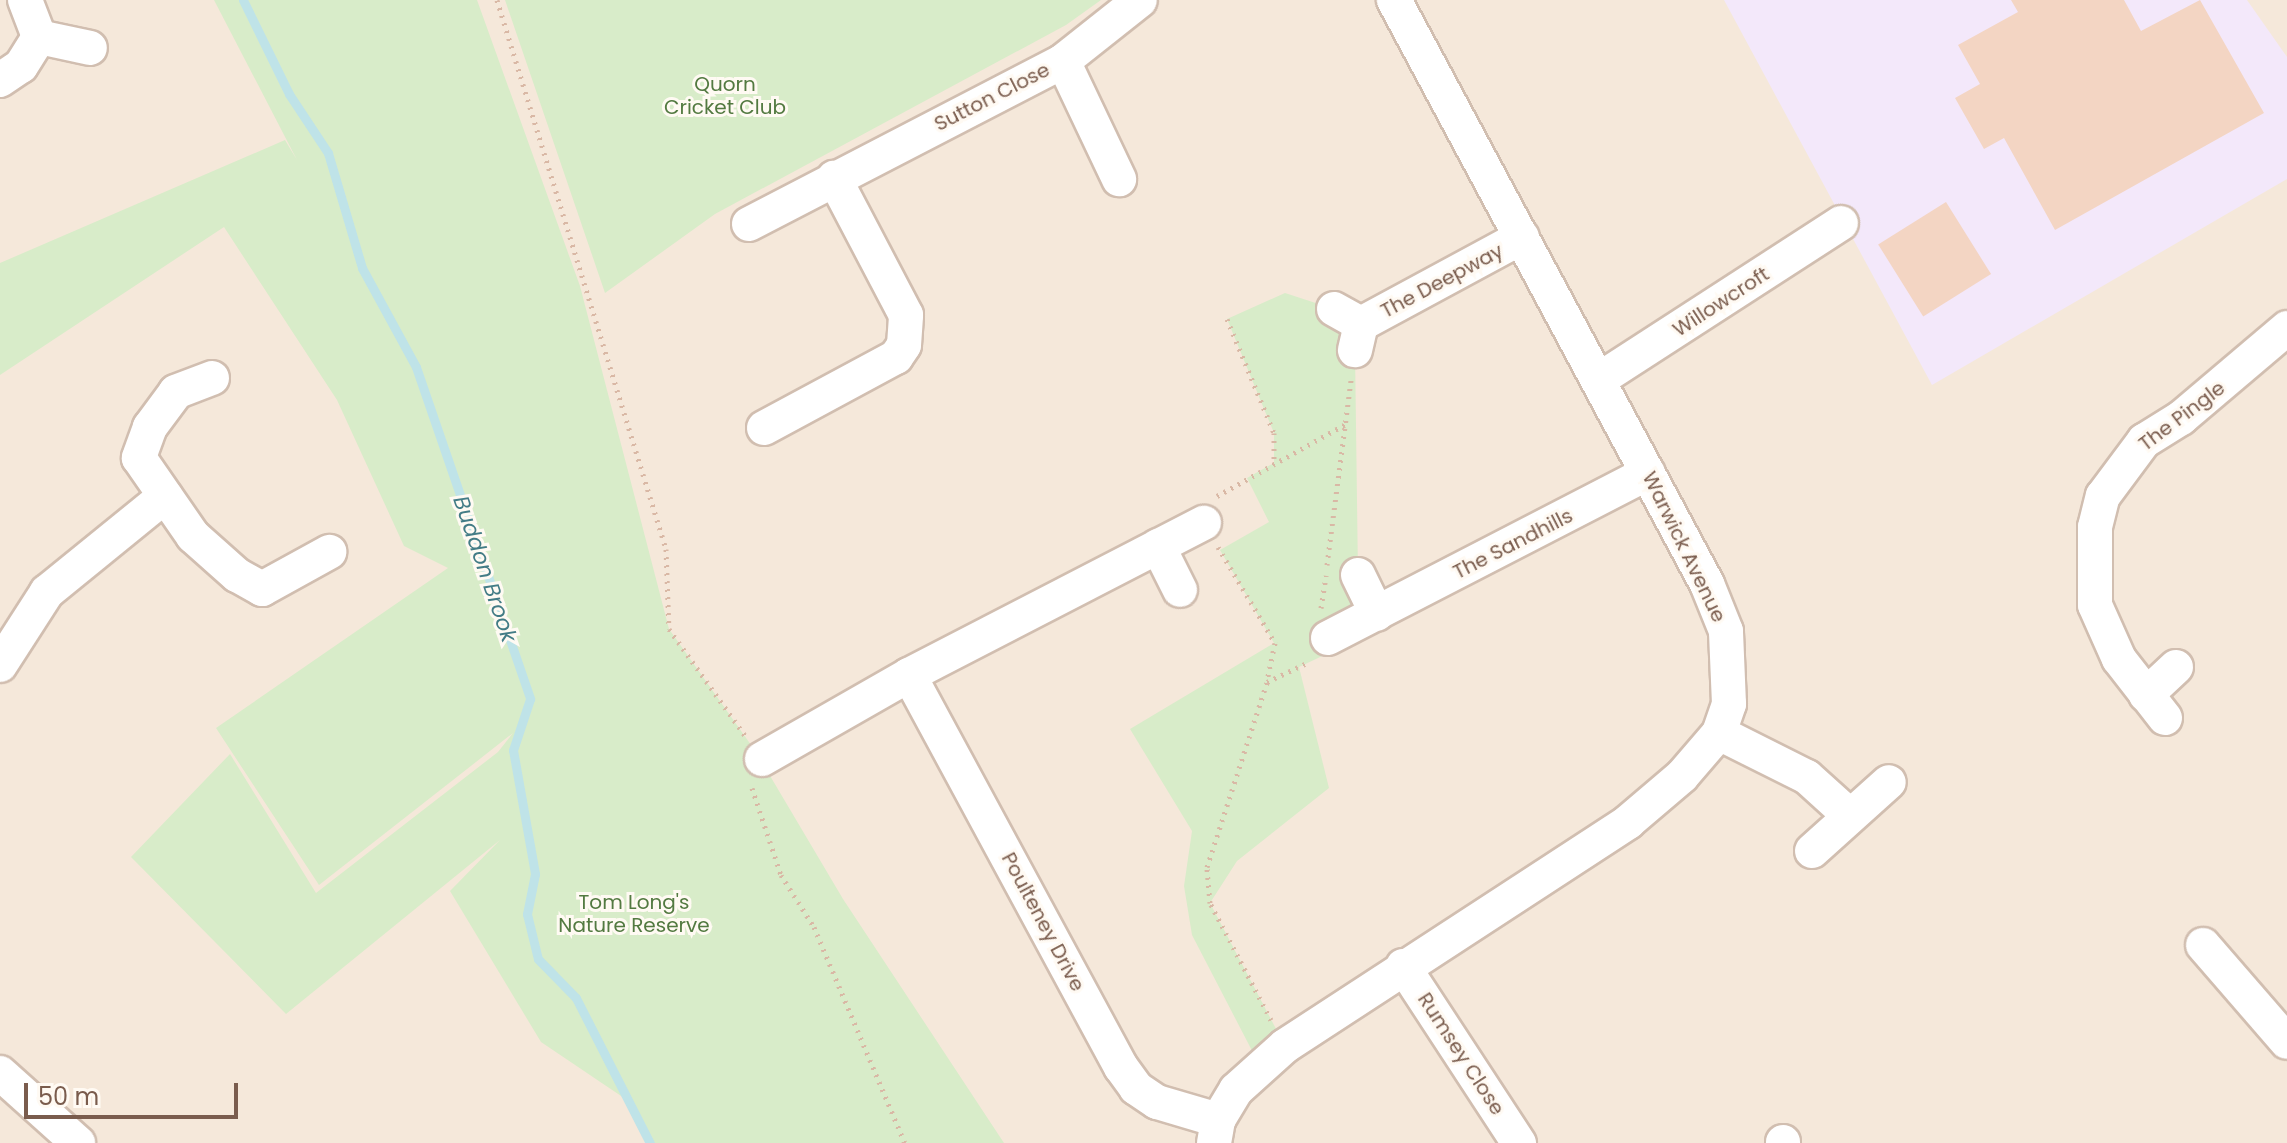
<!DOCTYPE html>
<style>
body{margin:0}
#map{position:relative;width:2287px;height:1143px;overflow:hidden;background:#fdf6ec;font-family:Poppins,sans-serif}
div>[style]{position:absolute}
.residential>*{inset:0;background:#f5e8da;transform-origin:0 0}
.education>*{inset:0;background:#f3e8fa}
.green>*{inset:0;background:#d8ecc9}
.stream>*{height:9px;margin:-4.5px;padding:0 4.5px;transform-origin:4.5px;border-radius:4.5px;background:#bfe3e8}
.building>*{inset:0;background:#f3d5c3;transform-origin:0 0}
.path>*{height:5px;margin-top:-2.5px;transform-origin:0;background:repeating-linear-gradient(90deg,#d9b8a5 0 2px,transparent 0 8px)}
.roads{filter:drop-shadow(2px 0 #d1beb0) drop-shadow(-2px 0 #d1beb0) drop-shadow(0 2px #d1beb0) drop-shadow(0 -2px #d1beb0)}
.minor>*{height:34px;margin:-17px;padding:0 17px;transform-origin:17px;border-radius:17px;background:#fff}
span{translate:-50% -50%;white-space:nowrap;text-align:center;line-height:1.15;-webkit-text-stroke:6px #fffaf3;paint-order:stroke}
.park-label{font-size:20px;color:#537a41}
.street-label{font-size:20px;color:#7a5c4d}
.water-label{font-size:22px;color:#437c86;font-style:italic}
.scale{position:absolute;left:24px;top:1083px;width:214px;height:36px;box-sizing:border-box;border:4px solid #7a5c4d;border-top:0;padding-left:10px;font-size:24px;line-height:28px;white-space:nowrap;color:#7a5c4d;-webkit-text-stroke:6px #fffaf3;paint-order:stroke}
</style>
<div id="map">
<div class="residential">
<div style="left:0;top:0;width:2287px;height:1143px"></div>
</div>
<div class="education">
<div style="clip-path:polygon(1724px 0,2247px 0,2287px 57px,2287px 179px,1932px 385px)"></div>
</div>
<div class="green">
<div style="clip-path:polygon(214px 0,477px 0,580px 286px,669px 629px,756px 752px,843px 899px,1004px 1143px,650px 1143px,627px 1100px,541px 1042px,450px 891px,500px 840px,286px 1014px,131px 857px,230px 754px,316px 893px,498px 752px,513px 733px,319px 885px,216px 728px,448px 568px,404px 546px,337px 400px,224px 227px,0 375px,0 263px,285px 140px,297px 160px)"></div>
<div style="clip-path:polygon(505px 0,1101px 0,1066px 25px,715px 214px,605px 293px)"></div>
<div style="clip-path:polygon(1285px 293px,1334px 309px,1355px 350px,1358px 575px,1377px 614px,1335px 650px,1299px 667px,1329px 788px,1237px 861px,1210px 903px,1285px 1046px,1261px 1068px,1192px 935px,1184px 886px,1192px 831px,1130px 729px,1274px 643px,1220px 550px,1269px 522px,1247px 478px,1274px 463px,1274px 433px,1227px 319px)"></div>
</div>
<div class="stream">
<div style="left:243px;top:0;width:105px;rotate:63.9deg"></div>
<div style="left:289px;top:94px;width:71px;rotate:56.5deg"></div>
<div style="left:328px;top:153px;width:120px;rotate:73.5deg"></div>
<div style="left:362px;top:268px;width:113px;rotate:61.4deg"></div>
<div style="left:416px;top:367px;width:351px;rotate:71deg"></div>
<div style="left:530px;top:699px;width:54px;rotate:108.4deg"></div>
<div style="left:513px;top:750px;width:126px;rotate:79.9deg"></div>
<div style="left:535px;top:874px;width:41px;rotate:101.3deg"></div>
<div style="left:527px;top:914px;width:46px;rotate:76.3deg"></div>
<div style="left:538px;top:959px;width:54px;rotate:45.7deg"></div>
<div style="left:576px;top:998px;width:163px;rotate:63deg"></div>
</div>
<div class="building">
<div style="clip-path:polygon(2011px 0,2124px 0,2141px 31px,2200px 0,2264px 113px,2055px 230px,2004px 138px,1984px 149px,1955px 98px,1980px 84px,1958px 45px,2018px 12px)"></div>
<div style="left:1946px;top:202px;width:85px;height:80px;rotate:58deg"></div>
</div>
<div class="path">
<div style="left:497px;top:0;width:574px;rotate:72.89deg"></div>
<div style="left:666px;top:549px;width:80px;rotate:87.9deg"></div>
<div style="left:669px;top:629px;width:133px;rotate:54.5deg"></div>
<div style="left:1227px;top:319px;width:123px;rotate:67.6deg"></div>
<div style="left:1274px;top:433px;width:29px;rotate:90deg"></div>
<div style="left:1217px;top:496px;width:148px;rotate:-29.2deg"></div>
<div style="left:1218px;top:547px;width:112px;rotate:59.3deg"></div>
<div style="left:1275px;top:643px;width:39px;rotate:102deg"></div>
<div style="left:1327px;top:565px;width:187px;rotate:-82.6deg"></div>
<div style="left:1321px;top:608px;width:33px;rotate:-81deg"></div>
<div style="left:752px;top:788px;width:92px;rotate:71.6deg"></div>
<div style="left:781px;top:875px;width:62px;rotate:57.6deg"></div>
<div style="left:814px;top:927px;width:234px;rotate:67.2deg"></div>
<div style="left:1271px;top:1020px;width:132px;rotate:-117.5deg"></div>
<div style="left:1210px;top:903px;width:36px;rotate:-95deg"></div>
<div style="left:1207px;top:867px;width:194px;rotate:-72deg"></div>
<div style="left:1267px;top:682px;width:47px;rotate:-25.5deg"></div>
</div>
<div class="roads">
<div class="minor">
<div style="left:25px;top:0;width:40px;rotate:69deg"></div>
<div style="left:39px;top:37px;width:52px;rotate:12.2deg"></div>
<div style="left:1063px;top:61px;width:131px;rotate:64.6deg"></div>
<div style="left:0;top:80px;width:25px;rotate:-34deg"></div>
<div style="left:21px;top:66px;width:34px;rotate:-58deg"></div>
<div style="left:749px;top:224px;width:354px;rotate:-27.4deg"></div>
<div style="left:1063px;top:61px;width:98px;rotate:-38.4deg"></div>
<div style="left:1334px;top:309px;width:31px;rotate:29deg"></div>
<div style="left:1361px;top:324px;width:27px;rotate:103deg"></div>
<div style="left:1361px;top:324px;width:183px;rotate:-28.4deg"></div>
<div style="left:212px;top:378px;width:39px;rotate:159deg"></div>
<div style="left:176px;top:392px;width:44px;rotate:126.6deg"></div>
<div style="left:150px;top:427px;width:33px;rotate:110deg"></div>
<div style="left:139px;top:458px;width:95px;rotate:55.3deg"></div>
<div style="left:193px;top:536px;width:59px;rotate:41.6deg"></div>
<div style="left:237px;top:575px;width:29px;rotate:29deg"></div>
<div style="left:262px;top:589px;width:77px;rotate:-28.9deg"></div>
<div style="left:1600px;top:379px;width:287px;rotate:-32.9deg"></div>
<div style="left:764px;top:428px;width:150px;rotate:-28.3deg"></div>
<div style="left:896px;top:357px;width:14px;rotate:-56deg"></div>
<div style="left:904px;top:345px;width:30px;rotate:-86deg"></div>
<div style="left:906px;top:315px;width:155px;rotate:-117.7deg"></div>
<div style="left:1158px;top:546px;width:49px;rotate:63.4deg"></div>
<div style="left:1358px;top:575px;width:43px;rotate:64deg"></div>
<div style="left:1328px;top:638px;width:360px;rotate:-27.3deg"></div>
<div style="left:0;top:665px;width:87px;rotate:-57.2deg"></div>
<div style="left:47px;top:592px;width:152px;rotate:-39.1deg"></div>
<div style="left:909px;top:675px;width:446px;rotate:61.6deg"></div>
<div style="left:1121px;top:1067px;width:26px;rotate:54deg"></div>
<div style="left:1136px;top:1088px;width:25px;rotate:34deg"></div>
<div style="left:1157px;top:1102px;width:64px;rotate:16.4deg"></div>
<div style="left:2146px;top:695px;width:41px;rotate:-43deg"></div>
<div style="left:2165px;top:718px;width:75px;rotate:-127.9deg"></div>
<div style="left:2119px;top:659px;width:59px;rotate:-114deg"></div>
<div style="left:2095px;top:605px;width:78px;rotate:-90deg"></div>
<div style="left:2095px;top:527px;width:32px;rotate:-76deg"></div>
<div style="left:2103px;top:496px;width:69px;rotate:-53.3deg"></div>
<div style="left:2144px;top:441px;width:44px;rotate:-31.9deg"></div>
<div style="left:2181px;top:418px;width:139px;rotate:-40.3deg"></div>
<div style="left:1719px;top:733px;width:98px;rotate:26.6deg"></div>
<div style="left:1807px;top:777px;width:55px;rotate:42.1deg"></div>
<div style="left:762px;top:759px;width:169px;rotate:-29.7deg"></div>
<div style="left:909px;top:675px;width:332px;rotate:-27.3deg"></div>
<div style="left:1812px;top:851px;width:103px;rotate:-41.9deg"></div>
<div style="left:2203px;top:945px;width:128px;rotate:49.1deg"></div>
<div style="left:1403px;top:966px;width:212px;rotate:56.8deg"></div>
<div style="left:0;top:1073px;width:105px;rotate:41.9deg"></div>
<div style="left:1783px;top:1142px;width:1px;rotate:90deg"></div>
<div style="left:1214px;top:1143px;width:23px;rotate:-80deg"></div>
<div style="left:1218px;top:1120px;width:35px;rotate:-59deg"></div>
<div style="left:1236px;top:1090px;width:66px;rotate:-41.9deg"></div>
<div style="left:1285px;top:1046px;width:410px;rotate:-33.1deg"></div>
<div style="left:1628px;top:822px;width:71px;rotate:-40.4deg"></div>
<div style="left:1682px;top:776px;width:57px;rotate:-49.3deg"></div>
<div style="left:1719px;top:733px;width:31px;rotate:-71deg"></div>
<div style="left:1729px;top:704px;width:73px;rotate:-92.4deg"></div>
<div style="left:1726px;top:631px;width:51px;rotate:-112deg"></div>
<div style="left:1707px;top:584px;width:663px;rotate:-118.19deg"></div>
</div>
</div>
<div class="park-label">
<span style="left:725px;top:96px">Quorn<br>Cricket Club</span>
<span style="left:634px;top:914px">Tom Long's<br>Nature Reserve</span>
</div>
<div class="street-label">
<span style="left:992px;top:97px;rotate:-27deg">Sutton Close</span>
<span style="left:1442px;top:281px;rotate:-28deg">The Deepway</span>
<span style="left:1721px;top:302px;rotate:-33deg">Willowcroft</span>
<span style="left:2182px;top:416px;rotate:-37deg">The Pingle</span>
<span style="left:1513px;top:544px;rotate:-27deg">The Sandhills</span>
<span style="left:1684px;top:547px;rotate:64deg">Warwick Avenue</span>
<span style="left:1043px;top:922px;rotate:62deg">Poulteney Drive</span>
<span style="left:1461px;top:1054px;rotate:57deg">Rumsey Close</span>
</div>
<div class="water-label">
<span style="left:485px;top:569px;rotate:71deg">Buddon Brook</span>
</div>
<div class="scale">50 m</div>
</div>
